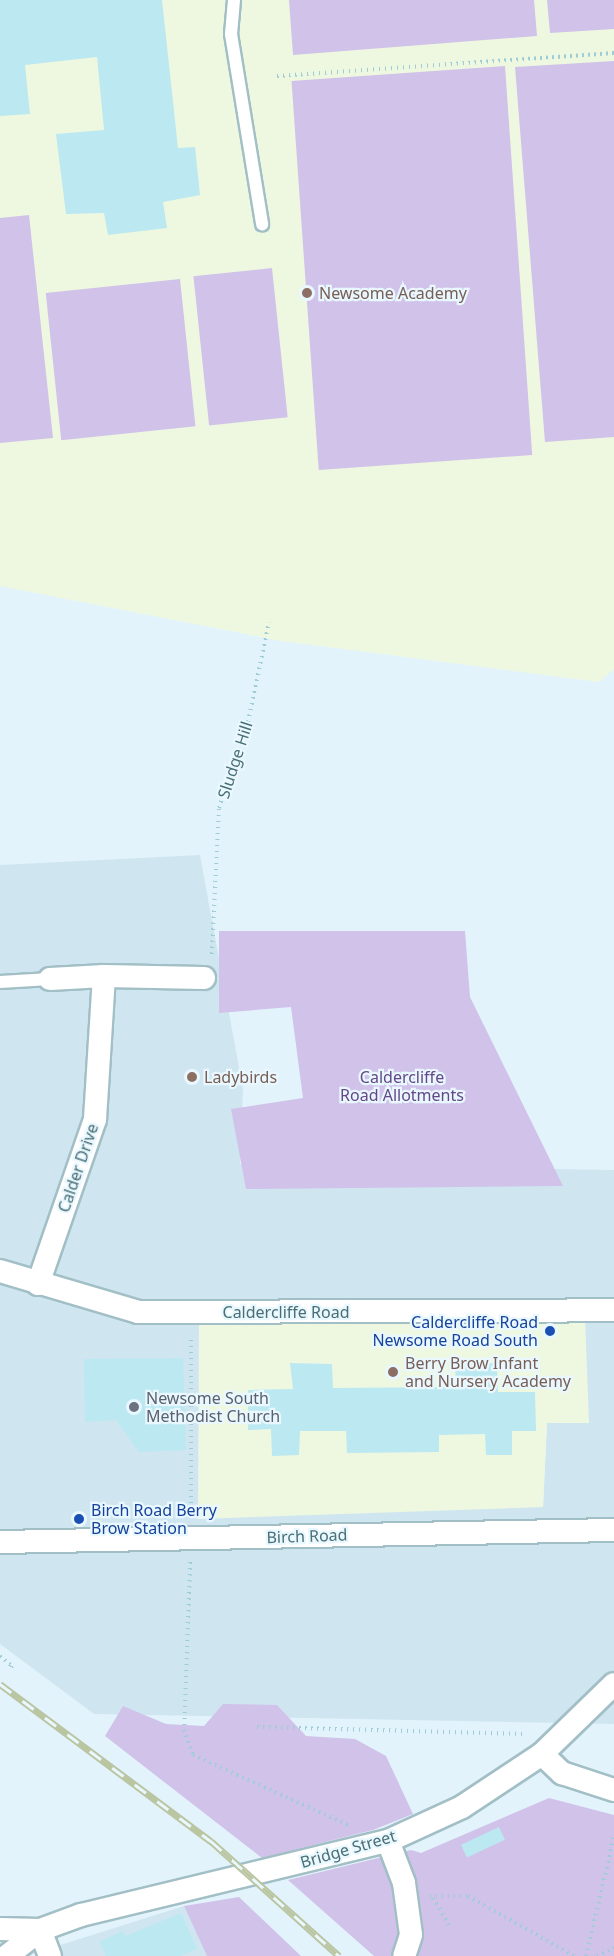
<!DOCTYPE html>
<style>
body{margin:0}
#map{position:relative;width:614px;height:1956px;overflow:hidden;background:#e3f3fc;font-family:"Noto Sans",sans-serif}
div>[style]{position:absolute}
.residential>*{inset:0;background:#cfe6f1}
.education>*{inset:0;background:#eef8e0}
.green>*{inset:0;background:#d0c2e9;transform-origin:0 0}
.building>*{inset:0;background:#bbe8f1;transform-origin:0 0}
.path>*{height:4px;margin-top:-2px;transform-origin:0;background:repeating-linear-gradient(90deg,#9ecdd6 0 1.5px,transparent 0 6px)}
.roads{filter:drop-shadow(2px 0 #a2bfc6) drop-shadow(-2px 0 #a2bfc6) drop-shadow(0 2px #a2bfc6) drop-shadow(0 -2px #a2bfc6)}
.service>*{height:12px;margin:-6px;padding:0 6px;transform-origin:6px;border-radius:6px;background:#fff}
.minor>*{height:22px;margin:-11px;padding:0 11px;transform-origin:11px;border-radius:11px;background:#fff}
.rail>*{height:7px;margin-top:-3.5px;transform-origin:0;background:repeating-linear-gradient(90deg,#e9f7ff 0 14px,#bac5a2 0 28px);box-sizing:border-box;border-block:2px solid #bac5a2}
.dots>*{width:16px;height:16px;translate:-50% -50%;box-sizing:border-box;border:3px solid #e9f7ff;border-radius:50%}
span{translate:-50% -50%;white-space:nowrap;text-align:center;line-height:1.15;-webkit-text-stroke:4.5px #e9f7ff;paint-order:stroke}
.education-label{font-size:16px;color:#785e54}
.left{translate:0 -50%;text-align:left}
.street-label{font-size:16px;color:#496f74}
.park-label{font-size:16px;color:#644786}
.transit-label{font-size:16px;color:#164399}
.right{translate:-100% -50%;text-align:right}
.worship-label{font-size:16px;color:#5b616d}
</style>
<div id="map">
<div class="residential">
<div style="clip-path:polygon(evenodd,200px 855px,243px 1089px,240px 1164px,614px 1170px,614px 1724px,94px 1714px,0 1644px,0 865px,200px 855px,200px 1321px,589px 1422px,547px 1423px,543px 1507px,200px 1321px)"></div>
<div style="clip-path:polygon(184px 1906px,207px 1956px,58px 1956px,54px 1947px)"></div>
</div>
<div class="education">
<div style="clip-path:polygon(0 0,614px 0,614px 669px,599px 682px,281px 641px,0 586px)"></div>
<div style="clip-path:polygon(585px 1316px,589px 1423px,547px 1423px,543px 1507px,198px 1519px,199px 1321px)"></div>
</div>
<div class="green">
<div style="clip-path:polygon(289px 0,534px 0,537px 36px,293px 55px)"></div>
<div style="clip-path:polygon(547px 0,614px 0,614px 29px,550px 33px)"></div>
<div style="clip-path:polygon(614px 61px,614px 437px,545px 442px,515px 67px)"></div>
<div style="left:505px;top:66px;width:390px;height:214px;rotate:86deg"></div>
<div style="clip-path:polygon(29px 215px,53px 438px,0 443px,0 218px)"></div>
<div style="left:272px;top:268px;width:150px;height:79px;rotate:84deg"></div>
<div style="left:180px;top:279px;width:148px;height:135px;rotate:84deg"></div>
<div style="clip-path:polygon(219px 931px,465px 931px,470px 997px,563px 1186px,246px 1189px,231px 1109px,303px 1098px,291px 1007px,219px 1013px)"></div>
<div style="clip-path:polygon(223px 1704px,277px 1705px,306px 1736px,355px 1739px,386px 1756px,413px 1814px,373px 1830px,262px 1858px,105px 1736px,123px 1706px,166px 1724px,204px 1726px)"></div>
<div style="clip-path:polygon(549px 1798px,614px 1815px,614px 1956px,374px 1956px,288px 1880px,411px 1850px,421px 1853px)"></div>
<div style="clip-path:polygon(239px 1897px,301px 1956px,207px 1956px,184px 1906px)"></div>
</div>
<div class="building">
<div style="clip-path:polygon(0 0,162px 0,178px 148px,195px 147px,200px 195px,163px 202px,167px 228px,108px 235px,104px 213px,66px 214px,56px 134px,104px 130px,97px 57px,25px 65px,30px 114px,0 116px)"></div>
<div style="clip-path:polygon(183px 1358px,186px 1450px,139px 1452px,116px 1420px,85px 1422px,84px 1359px)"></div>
<div style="clip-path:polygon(290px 1363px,332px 1364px,333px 1388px,456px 1387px,455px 1364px,497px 1363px,498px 1392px,535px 1392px,536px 1431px,512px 1431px,512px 1455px,486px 1455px,485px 1434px,439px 1435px,439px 1452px,347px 1453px,346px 1431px,300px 1431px,299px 1455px,272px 1456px,271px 1429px,248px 1430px,248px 1390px,293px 1389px)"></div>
<div style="left:499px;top:1827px;width:14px;height:42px;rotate:65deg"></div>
<div style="clip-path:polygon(181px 1913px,197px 1949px,180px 1956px,106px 1956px,99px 1942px,123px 1931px,126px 1936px)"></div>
</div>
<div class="path">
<div style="left:277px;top:76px;width:338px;rotate:-3.9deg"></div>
<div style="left:212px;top:954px;width:146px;rotate:-87.3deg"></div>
<div style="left:219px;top:808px;width:91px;rotate:-71.4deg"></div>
<div style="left:248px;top:722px;width:102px;rotate:-78.1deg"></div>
<div style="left:191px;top:1515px;width:178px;rotate:-90deg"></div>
<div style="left:190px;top:1562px;width:168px;rotate:92deg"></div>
<div style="left:184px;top:1730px;width:27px;rotate:70deg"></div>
<div style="left:193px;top:1755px;width:170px;rotate:24.3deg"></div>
<div style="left:0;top:1656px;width:16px;rotate:40deg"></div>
<div style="left:12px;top:1666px;width:4px;rotate:117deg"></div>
<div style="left:257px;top:1727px;width:268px;rotate:1.5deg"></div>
<div style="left:430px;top:1896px;width:38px"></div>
<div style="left:468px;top:1896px;width:122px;rotate:29.5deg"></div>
<div style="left:433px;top:1898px;width:33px;rotate:59deg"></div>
<div style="left:586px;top:1956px;width:122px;rotate:-76.8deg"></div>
<div style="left:597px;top:1956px;width:19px;rotate:-25deg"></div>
</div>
<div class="roads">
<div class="service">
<div style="left:234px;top:0;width:34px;rotate:95deg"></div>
<div style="left:231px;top:34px;width:193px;rotate:80.7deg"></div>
<div style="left:0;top:982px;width:50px;rotate:-3.4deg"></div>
</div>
<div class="minor">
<div style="left:50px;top:979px;width:54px;rotate:-3.2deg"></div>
<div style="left:0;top:1271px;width:144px;rotate:16.5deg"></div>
<div style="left:138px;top:1312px;width:476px;rotate:-0.2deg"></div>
<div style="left:38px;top:1284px;width:175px;rotate:-70.9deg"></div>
<div style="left:95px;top:1119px;width:143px;rotate:-86.4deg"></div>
<div style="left:104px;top:976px;width:100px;rotate:1.1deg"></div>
<div style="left:0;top:1542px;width:614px;rotate:-1.12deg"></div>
<div style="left:542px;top:1754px;width:28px;rotate:44deg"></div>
<div style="left:562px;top:1773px;width:55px;rotate:18.1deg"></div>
<div style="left:388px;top:1841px;width:45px;rotate:69.1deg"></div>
<div style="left:404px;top:1883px;width:52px;rotate:82.3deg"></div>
<div style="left:411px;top:1935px;width:22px;rotate:108deg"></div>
<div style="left:0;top:1929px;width:40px;rotate:1.4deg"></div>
<div style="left:40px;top:1930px;width:28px;rotate:69deg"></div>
<div style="left:7px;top:1956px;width:42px;rotate:-38.2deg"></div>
<div style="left:40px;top:1930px;width:44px;rotate:-20.1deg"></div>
<div style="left:81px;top:1915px;width:316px;rotate:-13.6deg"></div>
<div style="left:388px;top:1841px;width:81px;rotate:-24.7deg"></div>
<div style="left:462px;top:1807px;width:96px;rotate:-33.5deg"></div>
<div style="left:542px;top:1754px;width:100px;rotate:-44.2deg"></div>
</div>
</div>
<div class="rail">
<div style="left:0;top:1684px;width:263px;rotate:36.7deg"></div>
<div style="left:211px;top:1841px;width:172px;rotate:41.9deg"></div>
</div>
<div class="dots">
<div style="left:307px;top:293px;background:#8d6e63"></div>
<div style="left:192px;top:1077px;background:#8d6e63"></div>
<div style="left:550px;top:1331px;background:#1a4fb4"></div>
<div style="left:393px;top:1372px;background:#8d6e63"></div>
<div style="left:134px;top:1407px;background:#6b7280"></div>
<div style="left:79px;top:1519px;background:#1a4fb4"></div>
</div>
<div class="education-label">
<span class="left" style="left:319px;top:293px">Newsome Academy</span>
<span class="left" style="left:204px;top:1077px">Ladybirds</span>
<span class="left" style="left:405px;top:1372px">Berry Brow Infant<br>and Nursery Academy</span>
</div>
<div class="street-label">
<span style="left:235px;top:760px;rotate:-72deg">Sludge Hill</span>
<span style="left:78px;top:1168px;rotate:-71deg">Calder Drive</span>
<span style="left:286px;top:1312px">Caldercliffe Road</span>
<span style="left:307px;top:1536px;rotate:-2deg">Birch Road</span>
<span style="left:348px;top:1849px;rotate:-16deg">Bridge Street</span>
</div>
<div class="park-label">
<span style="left:402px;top:1086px">Caldercliffe<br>Road Allotments</span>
</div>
<div class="transit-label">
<span class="right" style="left:538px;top:1331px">Caldercliffe Road<br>Newsome Road South</span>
<span class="left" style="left:91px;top:1519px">Birch Road Berry<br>Brow Station</span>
</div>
<div class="worship-label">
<span class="left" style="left:146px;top:1407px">Newsome South<br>Methodist Church</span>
</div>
</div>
